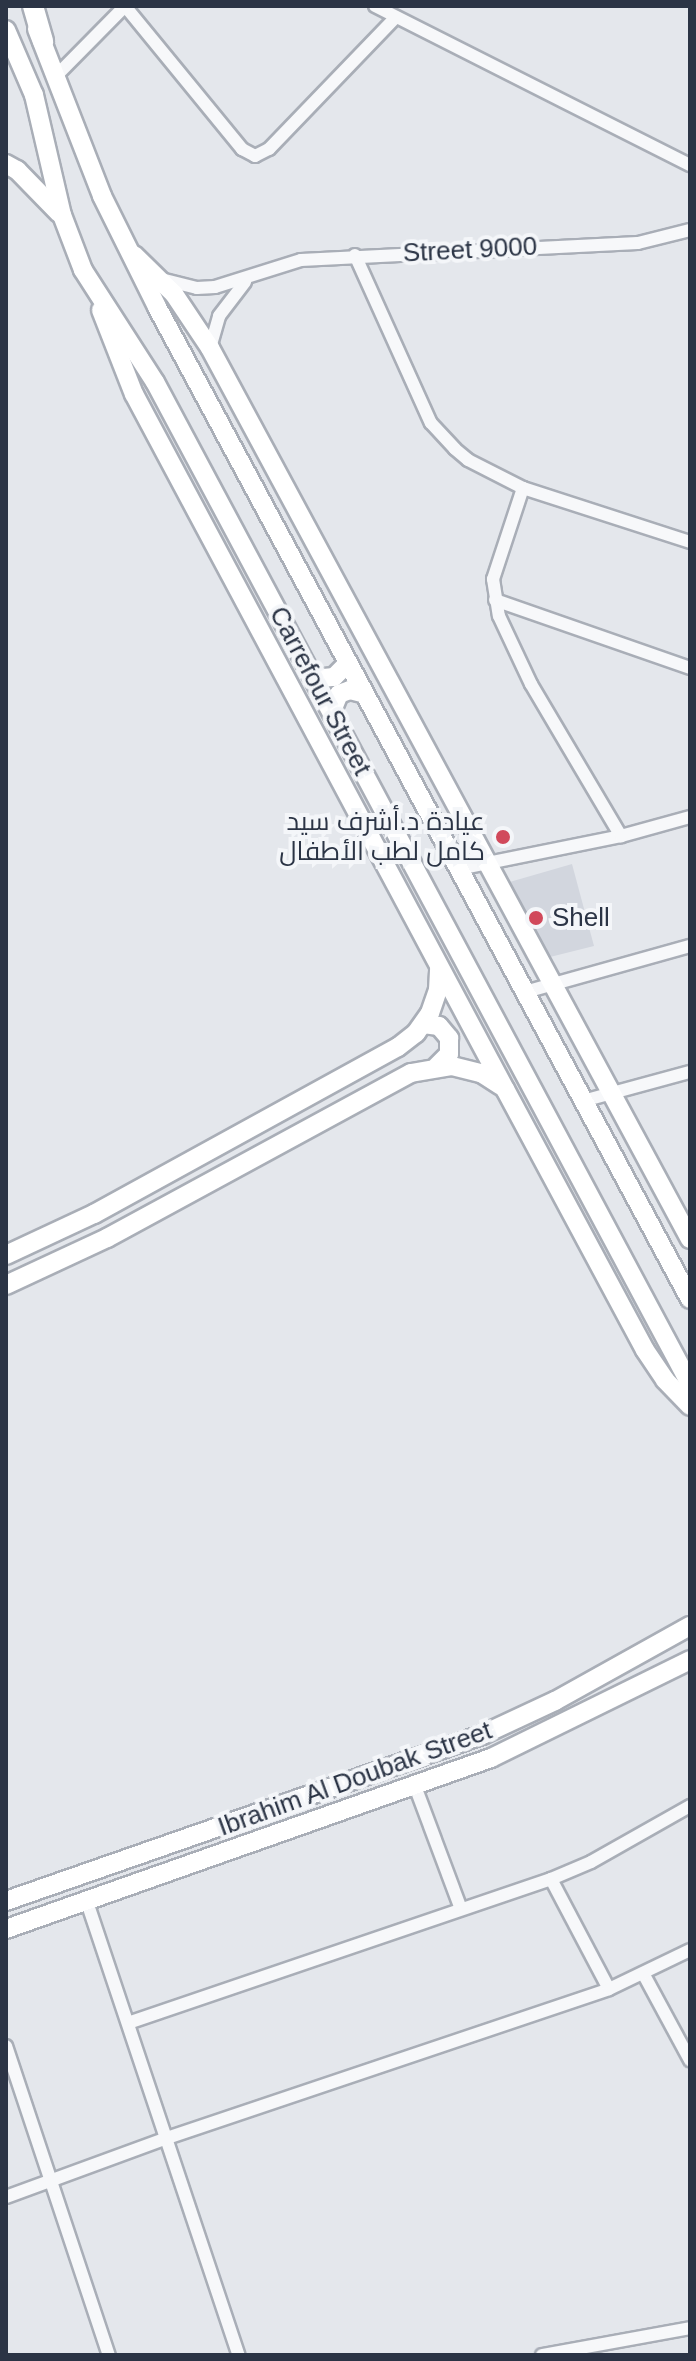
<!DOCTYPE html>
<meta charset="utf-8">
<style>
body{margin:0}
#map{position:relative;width:696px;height:2361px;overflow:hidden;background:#e4e7ec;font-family:Helvetica,Cairo,sans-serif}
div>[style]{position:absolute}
.built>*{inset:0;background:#d2d6de}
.roads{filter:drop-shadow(2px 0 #a9aeb7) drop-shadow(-2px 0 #a9aeb7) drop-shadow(0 2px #a9aeb7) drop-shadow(0 -2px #a9aeb7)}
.street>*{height:12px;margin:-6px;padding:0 6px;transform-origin:6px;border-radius:6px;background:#f7f8fa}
.secondary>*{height:18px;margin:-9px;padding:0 9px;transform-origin:9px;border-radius:9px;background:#fff}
.primary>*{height:20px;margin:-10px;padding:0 10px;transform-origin:10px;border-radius:10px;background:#fff}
.dots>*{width:22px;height:22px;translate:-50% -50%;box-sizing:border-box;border:4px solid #f4f6f9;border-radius:50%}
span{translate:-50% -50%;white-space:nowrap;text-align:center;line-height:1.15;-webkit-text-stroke:8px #f4f6f9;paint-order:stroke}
.street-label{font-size:26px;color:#2b3445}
.poi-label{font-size:26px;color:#2b3445}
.right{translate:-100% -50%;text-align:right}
.left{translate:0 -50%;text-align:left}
.frame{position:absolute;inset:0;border:8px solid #2b3445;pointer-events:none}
</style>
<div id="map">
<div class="built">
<div style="clip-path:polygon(572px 864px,594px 946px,550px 957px,506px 883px)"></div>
</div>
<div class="roads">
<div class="street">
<div style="left:125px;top:6px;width:185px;rotate:50.7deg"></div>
<div style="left:242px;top:149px;width:15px;rotate:28deg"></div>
<div style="left:255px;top:156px;width:16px;rotate:-27deg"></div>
<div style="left:269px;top:149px;width:183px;rotate:-46.1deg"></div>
<div style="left:375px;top:6px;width:353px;rotate:26.8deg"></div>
<div style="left:57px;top:75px;width:97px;rotate:-45.4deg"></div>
<div style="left:355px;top:255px;width:184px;rotate:65.7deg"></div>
<div style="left:431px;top:423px;width:35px;rotate:47deg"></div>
<div style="left:455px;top:449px;width:17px;rotate:40deg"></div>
<div style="left:468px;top:460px;width:62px;rotate:27deg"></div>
<div style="left:523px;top:488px;width:176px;rotate:17.9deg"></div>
<div style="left:161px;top:279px;width:37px;rotate:14deg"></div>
<div style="left:197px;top:288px;width:18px;rotate:-3deg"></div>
<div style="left:215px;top:287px;width:90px;rotate:-17.4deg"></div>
<div style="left:301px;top:260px;width:337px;rotate:-2.9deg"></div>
<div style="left:638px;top:243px;width:54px;rotate:-14deg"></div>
<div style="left:210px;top:348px;width:33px;rotate:-74deg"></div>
<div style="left:219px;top:316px;width:43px;rotate:-52.6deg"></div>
<div style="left:523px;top:488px;width:96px;rotate:108.2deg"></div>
<div style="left:493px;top:579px;width:37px;rotate:81deg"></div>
<div style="left:499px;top:616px;width:75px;rotate:64.8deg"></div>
<div style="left:531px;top:684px;width:177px;rotate:59.4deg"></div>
<div style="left:495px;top:600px;width:207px;rotate:19.2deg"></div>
<div style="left:458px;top:869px;width:166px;rotate:-11.4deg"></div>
<div style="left:621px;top:836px;width:72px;rotate:-15.4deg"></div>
<div style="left:525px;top:992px;width:171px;rotate:-15.6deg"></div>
<div style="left:583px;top:1101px;width:111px;rotate:-15.2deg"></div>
<div style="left:415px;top:1786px;width:131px;rotate:69.5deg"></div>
<div style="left:551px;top:1879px;width:124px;rotate:62.2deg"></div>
<div style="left:87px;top:1902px;width:478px;rotate:71.5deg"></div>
<div style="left:644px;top:1975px;width:97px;rotate:61.6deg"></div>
<div style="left:128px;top:2023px;width:447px;rotate:-18.8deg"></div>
<div style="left:551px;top:1879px;width:43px;rotate:-23deg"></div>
<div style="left:591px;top:1862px;width:114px;rotate:-29.5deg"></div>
<div style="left:6px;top:2046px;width:326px;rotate:71.6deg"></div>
<div style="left:6px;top:2197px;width:171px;rotate:-20.1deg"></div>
<div style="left:167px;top:2138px;width:466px;rotate:-18.6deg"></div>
<div style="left:609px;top:1989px;width:90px;rotate:-25.7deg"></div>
<div style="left:542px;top:2355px;width:150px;rotate:-10.3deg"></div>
</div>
<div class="secondary">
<div style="left:37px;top:29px;width:179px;rotate:68.7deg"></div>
<div style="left:102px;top:196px;width:124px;rotate:63.6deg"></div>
<div style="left:157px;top:307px;width:1126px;rotate:61.75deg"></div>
<div style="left:6px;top:30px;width:71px;rotate:66.7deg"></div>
<div style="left:34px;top:95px;width:123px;rotate:76.9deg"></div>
<div style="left:62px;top:215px;width:59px;rotate:69.1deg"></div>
<div style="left:83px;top:270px;width:133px;rotate:57.3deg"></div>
<div style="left:155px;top:382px;width:1136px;rotate:61.9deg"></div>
<div style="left:6px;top:164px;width:13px;rotate:29deg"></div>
<div style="left:17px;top:170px;width:60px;rotate:45.7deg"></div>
<div style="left:134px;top:255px;width:56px;rotate:44.3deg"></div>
<div style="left:174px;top:294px;width:65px;rotate:56.3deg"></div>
<div style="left:210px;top:348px;width:1012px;rotate:61.69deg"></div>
<div style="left:101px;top:310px;width:90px;rotate:68.6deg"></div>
<div style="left:134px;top:394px;width:788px;rotate:61.91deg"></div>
<div style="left:505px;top:1089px;width:296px;rotate:61.8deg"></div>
<div style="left:645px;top:1350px;width:36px;rotate:56deg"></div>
<div style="left:665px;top:1380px;width:36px;rotate:46deg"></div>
<div style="left:314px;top:679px;width:20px;rotate:-6deg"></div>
<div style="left:334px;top:677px;width:20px;rotate:-45deg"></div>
<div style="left:332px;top:711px;width:18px;rotate:-68deg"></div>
<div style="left:339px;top:694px;width:12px;rotate:-20deg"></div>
<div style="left:350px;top:690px;width:12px;rotate:14deg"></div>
<div style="left:423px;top:1024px;width:16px;rotate:7deg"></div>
<div style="left:439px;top:1026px;width:16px;rotate:50deg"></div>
<div style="left:449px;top:1038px;width:16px;rotate:90deg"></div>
<div style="left:449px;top:1054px;width:17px;rotate:135deg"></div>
<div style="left:6px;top:1255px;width:97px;rotate:-25deg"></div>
<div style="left:94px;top:1214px;width:347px;rotate:-28.8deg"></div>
<div style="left:398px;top:1047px;width:23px;rotate:-38deg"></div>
<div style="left:416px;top:1033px;width:24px;rotate:-55deg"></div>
<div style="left:430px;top:1013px;width:24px;rotate:-71deg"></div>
<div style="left:438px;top:990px;width:22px;rotate:-87deg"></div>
<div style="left:6px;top:1285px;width:111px;rotate:-25deg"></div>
<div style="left:107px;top:1238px;width:346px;rotate:-28.5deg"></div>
<div style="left:411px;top:1073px;width:42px;rotate:-9.7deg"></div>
<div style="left:452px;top:1066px;width:30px;rotate:14deg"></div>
<div style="left:481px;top:1073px;width:24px;rotate:33deg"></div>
<div style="left:6px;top:1901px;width:504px;rotate:-19.23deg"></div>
<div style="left:482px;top:1735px;width:81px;rotate:-25deg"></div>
<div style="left:555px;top:1701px;width:154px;rotate:-29.1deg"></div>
<div style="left:6px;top:1929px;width:514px;rotate:-19.42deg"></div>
<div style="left:491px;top:1758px;width:222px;rotate:-26.2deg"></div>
</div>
<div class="primary">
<div style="left:33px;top:6px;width:37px;rotate:74deg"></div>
</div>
</div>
<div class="dots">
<div style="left:503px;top:837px;background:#d1495b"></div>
<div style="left:536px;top:918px;background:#d1495b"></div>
</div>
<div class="street-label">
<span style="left:470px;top:250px;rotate:-3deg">Street 9000</span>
<span style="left:320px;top:691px;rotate:62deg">Carrefour Street</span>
<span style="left:355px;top:1779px;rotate:-20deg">Ibrahim Al Doubak Street</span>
</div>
<div class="poi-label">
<span class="right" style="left:485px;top:837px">عيادة د.أشرف سيد<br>كامل لطب الأطفال</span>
<span class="left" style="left:552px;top:918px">Shell</span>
</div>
<div class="frame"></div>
</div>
